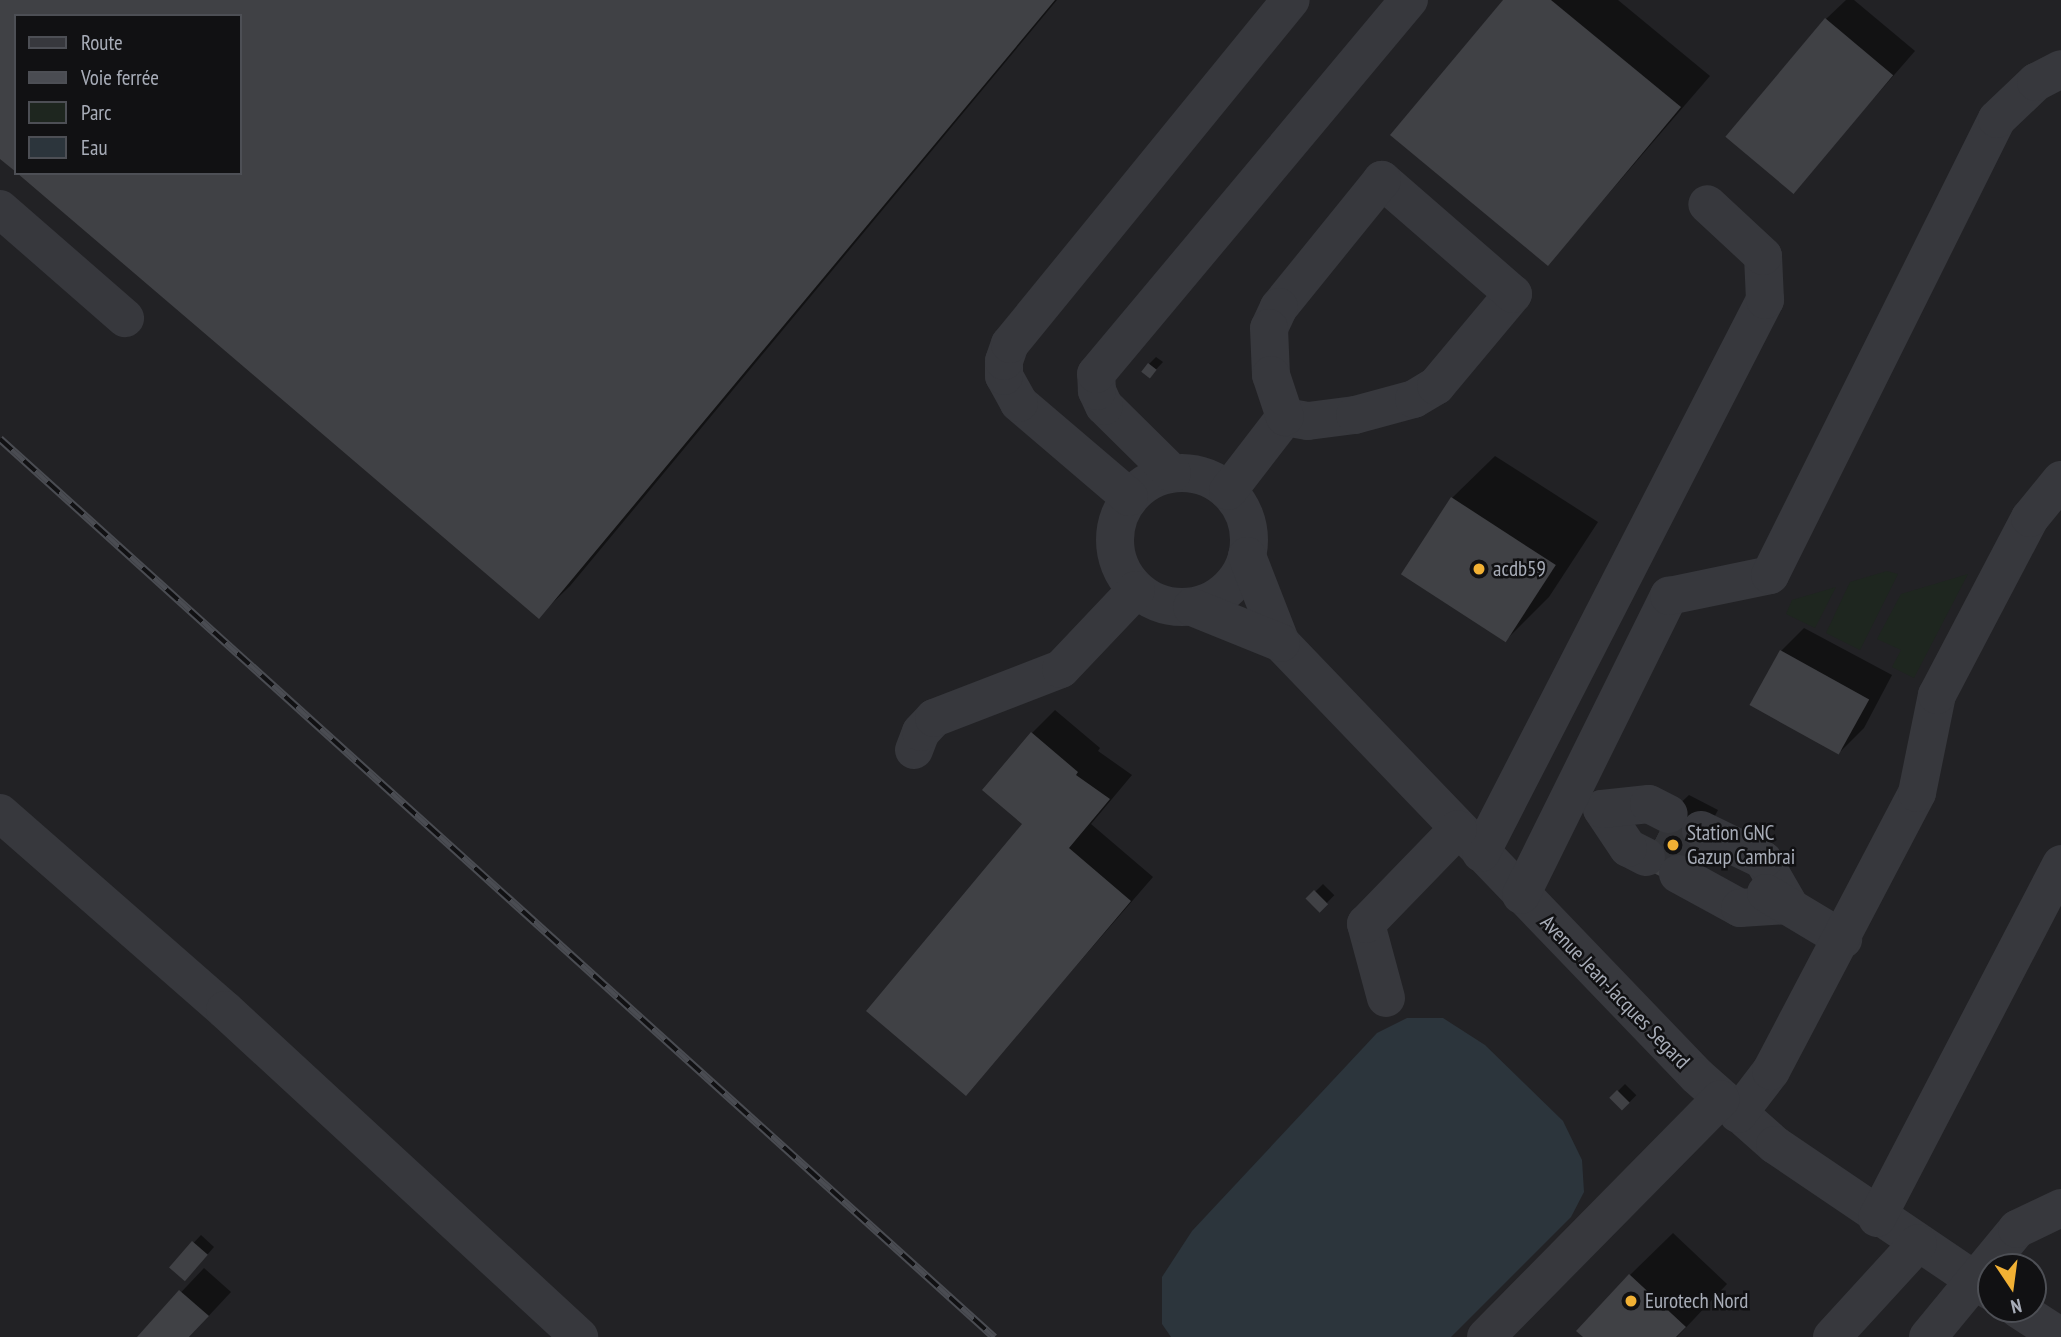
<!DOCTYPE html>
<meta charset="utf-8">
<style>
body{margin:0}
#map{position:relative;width:2061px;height:1337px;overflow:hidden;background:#161618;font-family:"PT Sans Narrow",sans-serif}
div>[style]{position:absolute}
.built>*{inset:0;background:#222225}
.green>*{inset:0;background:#1e261f}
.water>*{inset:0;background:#2c353c}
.shadow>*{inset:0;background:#0007;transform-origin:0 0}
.building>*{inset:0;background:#404145;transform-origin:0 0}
.minor-tunnel>*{height:38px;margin-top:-19px;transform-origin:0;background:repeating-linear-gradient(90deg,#333438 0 38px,transparent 0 57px)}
.minor>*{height:38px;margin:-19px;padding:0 19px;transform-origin:19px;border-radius:19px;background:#37383d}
.minor>.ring{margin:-19px;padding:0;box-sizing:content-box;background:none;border:38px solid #37383d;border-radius:50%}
.rail>*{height:8px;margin-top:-4px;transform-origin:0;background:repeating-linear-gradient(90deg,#111113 0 16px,#4a4c52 0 32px);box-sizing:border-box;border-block:2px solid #4a4c52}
.dots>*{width:19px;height:19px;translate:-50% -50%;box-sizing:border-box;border:4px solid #111113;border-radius:50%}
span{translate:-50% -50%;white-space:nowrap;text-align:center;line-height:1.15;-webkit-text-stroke:5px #111113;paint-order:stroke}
.poi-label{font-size:21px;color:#a8adb8}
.left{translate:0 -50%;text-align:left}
.street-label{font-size:21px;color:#a8adb8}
.legend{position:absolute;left:14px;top:14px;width:228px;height:161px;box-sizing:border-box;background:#111113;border:2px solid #4d4f55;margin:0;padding:9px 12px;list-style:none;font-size:21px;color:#a8adb8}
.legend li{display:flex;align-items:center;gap:14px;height:35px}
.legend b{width:35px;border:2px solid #4d4f55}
.north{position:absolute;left:1977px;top:1253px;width:70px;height:70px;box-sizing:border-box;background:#111113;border:2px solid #4d4f55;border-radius:50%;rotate:167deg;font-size:19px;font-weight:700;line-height:28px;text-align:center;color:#a8adb8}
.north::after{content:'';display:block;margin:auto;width:24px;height:32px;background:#f2b134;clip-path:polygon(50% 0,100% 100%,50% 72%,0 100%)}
</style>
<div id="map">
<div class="built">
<div style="clip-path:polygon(evenodd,0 0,2061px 0,2061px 1337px,0 1337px,0 0,16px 16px,240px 16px,240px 173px,16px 173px,16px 16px,0 0,1991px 1267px,2033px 1267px,2033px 1309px,1991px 1309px,1991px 1267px)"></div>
</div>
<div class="green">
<div style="clip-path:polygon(1887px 571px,1898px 574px,1860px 650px,1826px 633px,1850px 582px)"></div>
<div style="clip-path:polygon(1968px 574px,1914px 678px,1892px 667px,1901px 650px,1877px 639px,1901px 594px)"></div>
<div style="clip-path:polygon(1836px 587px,1815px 628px,1786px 614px,1792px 600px)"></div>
</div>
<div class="water">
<div style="clip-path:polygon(1407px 1018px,1443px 1018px,1485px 1045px,1563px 1121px,1582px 1160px,1584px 1192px,1571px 1217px,1451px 1337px,1171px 1337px,1162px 1324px,1162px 1277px,1192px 1231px,1377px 1033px)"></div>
</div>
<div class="shadow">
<div style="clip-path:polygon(0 0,1057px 0,570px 586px,539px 616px,240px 173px,240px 16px,16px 16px,0 157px)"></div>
<div style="clip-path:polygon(1505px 0,1618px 0,1710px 76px,1548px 264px)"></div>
<div style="clip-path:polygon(1846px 0,1854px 0,1915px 51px,1793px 191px,1826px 19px)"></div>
<div style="clip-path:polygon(1156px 357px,1163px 362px,1149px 377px,1149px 364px)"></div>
<div style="clip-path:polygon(1495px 456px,1598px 522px,1549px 597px,1507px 639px,1452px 498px)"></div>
<div style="clip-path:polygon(1804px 628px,1892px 675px,1864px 728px,1841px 751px,1781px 651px)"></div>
<div style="clip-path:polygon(1055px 710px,1100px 748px,1098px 751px,1132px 775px,1091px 824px,1153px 877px,966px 1093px,1025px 824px,1032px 733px)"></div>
<div style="clip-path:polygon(1689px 795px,1718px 810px,1689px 865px,1673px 810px)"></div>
<div style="left:1323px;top:884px;width:16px;height:21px;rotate:45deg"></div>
<div style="left:1625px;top:1084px;width:16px;height:20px;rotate:45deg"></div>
<div style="clip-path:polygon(1673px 1233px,1727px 1284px,1677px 1337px,1585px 1337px,1630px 1275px)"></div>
<div style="clip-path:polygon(201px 1235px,214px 1247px,192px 1272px,171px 1267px)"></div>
<div style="clip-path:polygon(204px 1268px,231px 1292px,189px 1337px,139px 1337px)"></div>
</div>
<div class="building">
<div style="clip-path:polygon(0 0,1055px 0,539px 619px,17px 173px,240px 173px,240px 16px,16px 16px,16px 172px,0 159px)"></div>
<div style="clip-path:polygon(1503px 0,1551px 0,1681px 107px,1548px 266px,1390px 135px)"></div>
<div style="left:1825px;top:18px;width:89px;height:155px;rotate:40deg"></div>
<div style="left:1148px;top:363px;width:11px;height:11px;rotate:38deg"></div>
<div style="left:1451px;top:497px;width:125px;height:92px;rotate:33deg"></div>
<div style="left:1780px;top:650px;width:102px;height:63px;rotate:29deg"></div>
<div style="clip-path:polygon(1031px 732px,1078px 772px,1076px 775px,1110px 799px,1069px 848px,1131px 901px,966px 1096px,866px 1011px,1022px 824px,982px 790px)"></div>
<div style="left:1672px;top:809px;width:36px;height:65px;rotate:28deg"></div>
<div style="left:1314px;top:890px;width:20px;height:12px;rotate:45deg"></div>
<div style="left:1617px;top:1090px;width:18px;height:11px;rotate:45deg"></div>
<div style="left:192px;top:1241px;width:21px;height:35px;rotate:41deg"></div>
<div style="clip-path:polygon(1629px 1274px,1686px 1327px,1676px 1337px,1583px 1337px,1576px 1331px)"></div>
<div style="clip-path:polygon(179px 1290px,209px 1316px,189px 1337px,137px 1337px)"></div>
</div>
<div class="minor-tunnel">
<div style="left:1657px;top:836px;width:37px;rotate:27deg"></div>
</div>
<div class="minor">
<div style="left:0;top:209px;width:166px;rotate:41.1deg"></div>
<div class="ring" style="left:1115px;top:473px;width:96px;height:96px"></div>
<div style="left:1172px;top:473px;width:95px;rotate:-135.4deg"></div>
<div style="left:1104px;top:406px;width:17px;rotate:-115deg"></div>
<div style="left:1097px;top:391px;width:17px;rotate:-93deg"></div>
<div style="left:1096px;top:374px;width:488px;rotate:-50.1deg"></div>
<div style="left:1228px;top:491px;width:93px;rotate:-52.4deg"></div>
<div style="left:1285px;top:417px;width:23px;rotate:10deg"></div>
<div style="left:1308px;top:421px;width:47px;rotate:-7.3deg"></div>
<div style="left:1355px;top:415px;width:61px;rotate:-15.2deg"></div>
<div style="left:1414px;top:399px;width:26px;rotate:-31deg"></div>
<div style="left:1436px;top:386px;width:120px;rotate:-50.1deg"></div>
<div style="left:1513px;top:294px;width:174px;rotate:-139deg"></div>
<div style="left:1382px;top:180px;width:164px;rotate:129deg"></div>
<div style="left:1279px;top:307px;width:23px;rotate:115deg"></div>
<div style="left:1269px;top:328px;width:47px;rotate:87.6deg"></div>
<div style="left:1271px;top:375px;width:44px;rotate:71.6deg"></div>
<div style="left:1129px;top:497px;width:145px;rotate:-139.5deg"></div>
<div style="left:1019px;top:403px;width:31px;rotate:-119deg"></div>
<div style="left:1004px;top:376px;width:15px;rotate:-90deg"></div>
<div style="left:1004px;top:361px;width:18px;rotate:-71deg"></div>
<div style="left:1010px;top:344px;width:444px;rotate:-50.8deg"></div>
<div style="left:1247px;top:556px;width:93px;rotate:68.7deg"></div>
<div style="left:1281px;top:643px;width:600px;rotate:46.15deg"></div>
<div style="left:1697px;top:1076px;width:104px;rotate:41.5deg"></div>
<div style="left:1775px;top:1145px;width:261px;rotate:34.1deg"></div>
<div style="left:1192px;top:607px;width:96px;rotate:22deg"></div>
<div style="left:914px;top:750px;width:19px;rotate:-69deg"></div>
<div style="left:921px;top:732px;width:19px;rotate:-47deg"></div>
<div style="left:934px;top:718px;width:136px;rotate:-21.1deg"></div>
<div style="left:1061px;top:669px;width:109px;rotate:-46.5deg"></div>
<div style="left:0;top:813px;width:299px;rotate:41.2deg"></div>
<div style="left:225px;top:1010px;width:482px;rotate:42.7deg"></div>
<div style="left:1481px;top:853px;width:622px;rotate:-62.82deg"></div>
<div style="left:1765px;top:300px;width:44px;rotate:-92.6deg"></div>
<div style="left:1763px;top:256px;width:76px;rotate:-137.1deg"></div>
<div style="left:1646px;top:857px;width:20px;rotate:-153deg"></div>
<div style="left:1628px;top:848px;width:47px;rotate:-123.7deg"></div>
<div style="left:1602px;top:809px;width:47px;rotate:-6.1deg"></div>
<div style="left:1649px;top:804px;width:22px;rotate:27deg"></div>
<div style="left:1678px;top:874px;width:71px;rotate:28.7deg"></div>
<div style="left:1740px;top:908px;width:49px;rotate:-3.5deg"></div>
<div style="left:1789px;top:905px;width:52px;rotate:-120deg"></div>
<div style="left:1763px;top:860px;width:69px;rotate:-154.2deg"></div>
<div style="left:1766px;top:893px;width:90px;rotate:30.9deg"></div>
<div style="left:1521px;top:895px;width:334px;rotate:-63.7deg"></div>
<div style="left:1669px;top:596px;width:103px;rotate:-11.7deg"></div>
<div style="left:1770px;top:575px;width:509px;rotate:-63.54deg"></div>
<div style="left:1997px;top:119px;width:54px;rotate:-43.5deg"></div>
<div style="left:2036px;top:82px;width:28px;rotate:-27deg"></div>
<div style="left:1386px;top:998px;width:77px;rotate:-105.1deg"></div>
<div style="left:1366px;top:924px;width:132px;rotate:-45.9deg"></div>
<div style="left:1738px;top:1114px;width:54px;rotate:-52.5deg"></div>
<div style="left:1771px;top:1071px;width:314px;rotate:-62.3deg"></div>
<div style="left:1917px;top:793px;width:100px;rotate:-78.5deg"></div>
<div style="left:1937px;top:695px;width:200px;rotate:-62.3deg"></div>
<div style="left:2030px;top:518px;width:49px;rotate:-50.8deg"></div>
<div style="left:1877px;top:1218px;width:399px;rotate:-62.5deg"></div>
<div style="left:2018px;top:1309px;width:51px;rotate:33.1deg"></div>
<div style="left:1486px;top:1337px;width:334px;rotate:-45.4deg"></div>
<div style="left:1832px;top:1337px;width:127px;rotate:-47.5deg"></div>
<div style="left:1928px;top:1337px;width:140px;rotate:-50.5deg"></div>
<div style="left:2017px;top:1229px;width:49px;rotate:-25.5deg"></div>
</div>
<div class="rail">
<div style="left:0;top:439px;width:1340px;rotate:42.1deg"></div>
</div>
<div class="dots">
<div style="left:1479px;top:569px;background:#f2b134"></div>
<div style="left:1673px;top:845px;background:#f2b134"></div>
<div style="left:1631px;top:1301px;background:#f2b134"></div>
</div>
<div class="poi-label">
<span class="left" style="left:1493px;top:569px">acdb59</span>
<span class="left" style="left:1687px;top:845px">Station GNC<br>Gazup Cambrai</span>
<span class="left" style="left:1645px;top:1301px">Eurotech Nord</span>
</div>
<div class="street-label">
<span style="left:1615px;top:992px;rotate:46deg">Avenue Jean-Jacques Segard</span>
</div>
<ul class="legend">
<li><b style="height:9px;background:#37383d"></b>Route</li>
<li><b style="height:9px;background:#4a4c52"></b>Voie ferrée</li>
<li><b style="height:19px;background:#1e261f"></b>Parc</li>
<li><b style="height:19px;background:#2c353c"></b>Eau</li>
</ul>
<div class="north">N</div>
</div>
